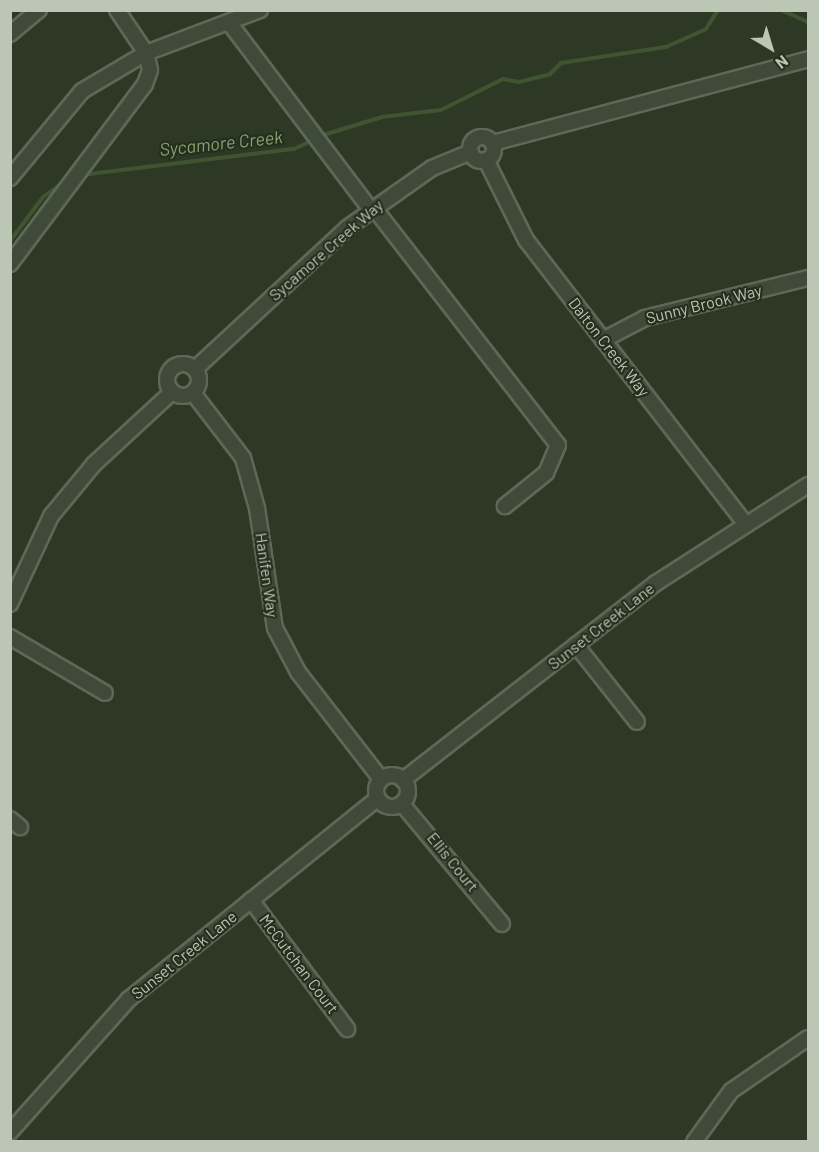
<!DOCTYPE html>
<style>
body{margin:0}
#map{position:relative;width:819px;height:1152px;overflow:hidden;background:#2e3925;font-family:Barlow,sans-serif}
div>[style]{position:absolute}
.stream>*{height:4px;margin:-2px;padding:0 2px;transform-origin:2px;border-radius:2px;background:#415431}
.roads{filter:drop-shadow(2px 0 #5e6856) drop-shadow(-2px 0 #5e6856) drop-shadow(0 2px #5e6856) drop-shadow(0 -2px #5e6856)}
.minor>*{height:14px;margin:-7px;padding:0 7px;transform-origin:7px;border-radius:7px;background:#404a38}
.minor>.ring{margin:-7px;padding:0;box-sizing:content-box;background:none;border:14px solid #404a38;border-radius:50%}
span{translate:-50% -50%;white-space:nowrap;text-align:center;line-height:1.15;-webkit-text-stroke:4.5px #252f1d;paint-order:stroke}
.street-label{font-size:16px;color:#bbc6b4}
.water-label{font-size:18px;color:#87a170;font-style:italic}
.frame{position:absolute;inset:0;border:12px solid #bbc6b4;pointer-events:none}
.north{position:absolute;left:741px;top:18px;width:60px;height:60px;-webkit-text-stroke:4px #252f1d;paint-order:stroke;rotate:142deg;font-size:16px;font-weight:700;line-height:24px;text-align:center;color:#bbc6b4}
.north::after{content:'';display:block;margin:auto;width:21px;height:27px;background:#bbc6b4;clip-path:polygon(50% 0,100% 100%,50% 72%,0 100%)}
</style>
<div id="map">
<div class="stream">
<div style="left:781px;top:10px;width:30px;rotate:24deg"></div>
<div style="left:320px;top:136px;width:65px;rotate:-17deg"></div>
<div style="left:382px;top:117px;width:59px;rotate:-6.8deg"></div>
<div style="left:441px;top:110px;width:69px;rotate:-26.6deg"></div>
<div style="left:503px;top:79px;width:16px;rotate:11deg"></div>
<div style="left:519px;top:82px;width:32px;rotate:-14deg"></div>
<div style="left:550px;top:74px;width:16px;rotate:-45deg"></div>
<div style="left:561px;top:63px;width:106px;rotate:-8.7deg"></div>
<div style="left:666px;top:47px;width:44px;rotate:-24.2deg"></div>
<div style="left:706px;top:29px;width:22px;rotate:-58deg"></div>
<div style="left:81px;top:175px;width:215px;rotate:-7deg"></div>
<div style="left:294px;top:149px;width:21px;rotate:-25deg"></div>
<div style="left:10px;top:241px;width:55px;rotate:-53.1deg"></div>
<div style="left:43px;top:197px;width:31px;rotate:-36deg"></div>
</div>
<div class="roads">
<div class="minor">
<div style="left:231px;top:25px;width:232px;rotate:52.9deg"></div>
<div style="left:10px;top:34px;width:38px;rotate:-40deg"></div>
<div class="ring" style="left:470px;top:137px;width:10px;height:10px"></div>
<div style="left:493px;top:143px;width:326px;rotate:-14.9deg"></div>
<div style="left:486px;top:160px;width:89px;rotate:63.4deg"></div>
<div style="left:526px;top:240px;width:360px;rotate:52.3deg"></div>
<div style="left:10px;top:178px;width:113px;rotate:-50.4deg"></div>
<div style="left:82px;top:91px;width:74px;rotate:-30.7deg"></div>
<div style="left:146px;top:53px;width:122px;rotate:-20.7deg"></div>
<div style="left:374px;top:208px;width:300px;rotate:52.2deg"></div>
<div style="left:558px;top:445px;width:30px;rotate:113deg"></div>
<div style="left:546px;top:473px;width:53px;rotate:141.2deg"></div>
<div style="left:10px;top:264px;width:225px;rotate:-53.1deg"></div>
<div style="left:145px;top:84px;width:15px;rotate:-70deg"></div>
<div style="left:150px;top:70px;width:17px;rotate:-103deg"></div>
<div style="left:146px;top:53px;width:52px;rotate:-124deg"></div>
<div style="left:603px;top:340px;width:47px;rotate:-27.6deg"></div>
<div style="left:645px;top:318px;width:168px;rotate:-13.8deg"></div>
<div class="ring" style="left:167px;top:364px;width:18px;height:18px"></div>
<div style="left:195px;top:369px;width:207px;rotate:-42.8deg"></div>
<div style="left:347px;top:228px;width:104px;rotate:-35.2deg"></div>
<div style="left:432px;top:168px;width:42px;rotate:-22.3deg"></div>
<div style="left:193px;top:393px;width:82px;rotate:52.4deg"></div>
<div style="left:243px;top:458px;width:52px;rotate:74.4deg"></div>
<div style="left:257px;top:508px;width:121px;rotate:81.5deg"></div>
<div style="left:275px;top:628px;width:50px;rotate:62.4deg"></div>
<div style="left:298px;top:672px;width:135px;rotate:52.2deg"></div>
<div style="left:10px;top:604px;width:97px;rotate:-65deg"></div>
<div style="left:51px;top:516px;width:67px;rotate:-50.4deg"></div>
<div style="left:94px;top:464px;width:106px;rotate:-42.7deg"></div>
<div style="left:10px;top:637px;width:110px;rotate:30.5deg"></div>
<div style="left:576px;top:645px;width:98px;rotate:51.6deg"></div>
<div class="ring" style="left:376px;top:775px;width:18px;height:18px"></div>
<div style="left:403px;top:780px;width:321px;rotate:-37.9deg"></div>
<div style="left:656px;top:583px;width:181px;rotate:-32.8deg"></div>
<div style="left:402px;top:804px;width:156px;rotate:50.2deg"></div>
<div style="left:10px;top:819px;width:13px;rotate:39deg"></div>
<div style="left:251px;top:900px;width:161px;rotate:53.3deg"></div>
<div style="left:10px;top:1132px;width:178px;rotate:-48.2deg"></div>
<div style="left:129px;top:999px;width:319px;rotate:-38.9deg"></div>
<div style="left:694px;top:1142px;width:63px;rotate:-54deg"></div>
<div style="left:731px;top:1091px;width:93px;rotate:-34.5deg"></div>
</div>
</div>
<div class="street-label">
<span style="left:326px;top:250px;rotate:-41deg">Sycamore Creek Way</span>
<span style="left:704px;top:304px;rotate:-14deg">Sunny Brook Way</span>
<span style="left:609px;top:347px;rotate:52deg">Dalton Creek Way</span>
<span style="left:267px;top:575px;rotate:82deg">Hanifen Way</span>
<span style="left:601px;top:626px;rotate:-38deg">Sunset Creek Lane</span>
<span style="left:453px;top:862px;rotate:51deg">Ellis Court</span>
<span style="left:184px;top:955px;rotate:-39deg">Sunset Creek Lane</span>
<span style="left:299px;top:964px;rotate:53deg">McCutchan Court</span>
</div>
<div class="water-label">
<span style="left:221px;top:143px;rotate:-6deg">Sycamore Creek</span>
</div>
<div class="frame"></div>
<div class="north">N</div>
</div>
